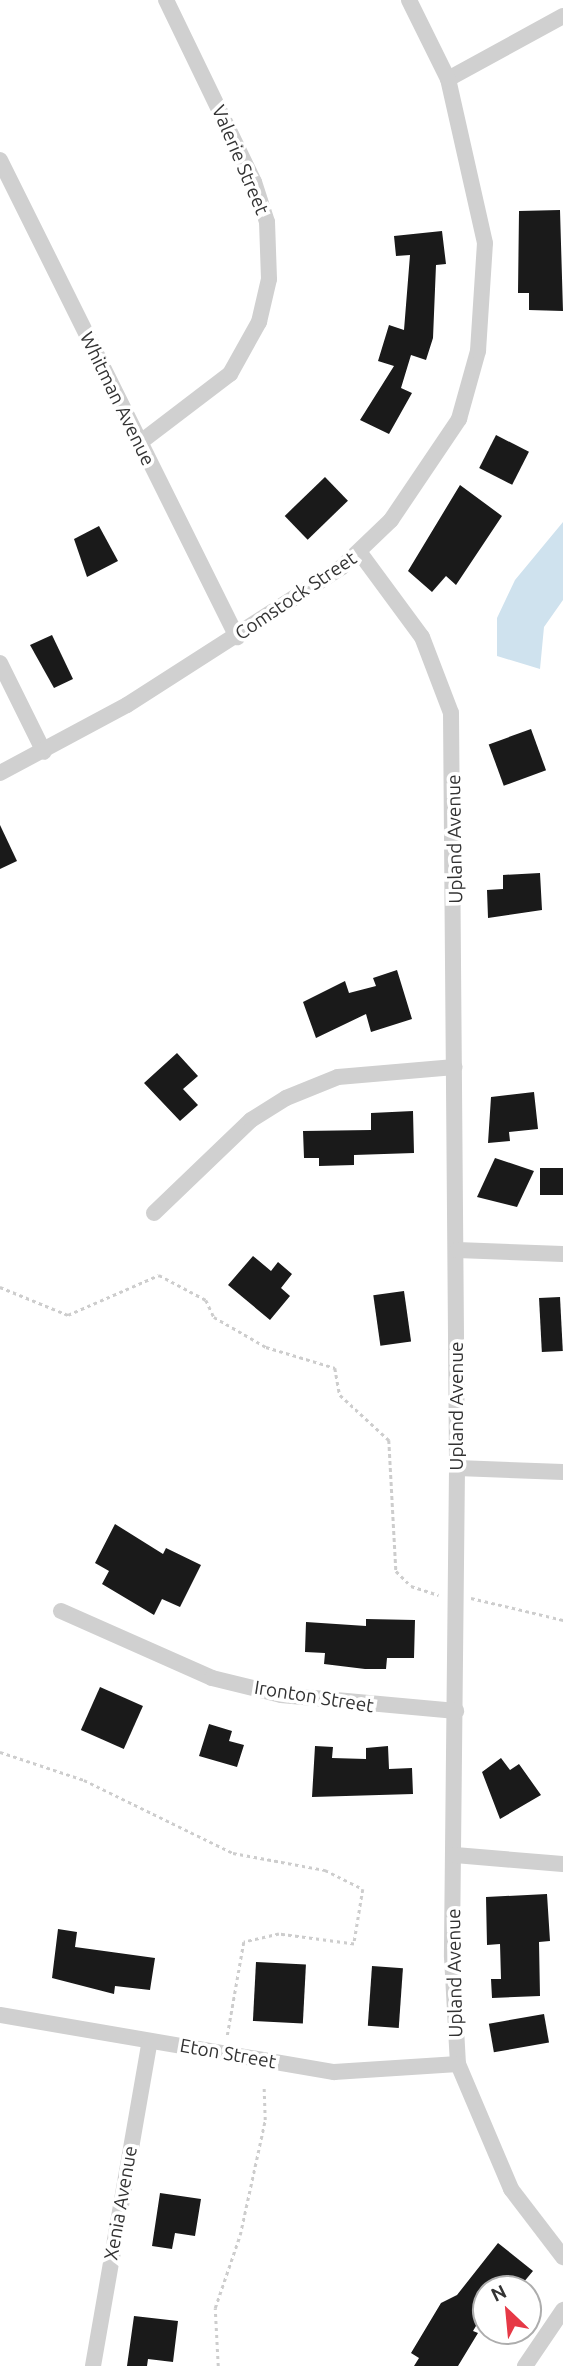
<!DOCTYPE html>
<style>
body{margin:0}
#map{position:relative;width:563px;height:2366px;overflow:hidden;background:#fff;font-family:Ubuntu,sans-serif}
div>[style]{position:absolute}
.water>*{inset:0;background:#cfe2ee}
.building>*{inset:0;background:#1a1a1a;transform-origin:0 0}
.path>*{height:2.5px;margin-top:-1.25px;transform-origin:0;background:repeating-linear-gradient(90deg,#cdcdcd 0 3.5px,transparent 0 7px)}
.minor>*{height:16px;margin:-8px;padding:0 8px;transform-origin:8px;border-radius:8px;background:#d0d0d0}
span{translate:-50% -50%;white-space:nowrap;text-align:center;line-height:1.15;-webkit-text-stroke:7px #fff;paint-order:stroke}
.street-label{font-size:19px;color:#333}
.north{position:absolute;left:472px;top:2275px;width:70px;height:70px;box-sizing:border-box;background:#fff;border:2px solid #adadad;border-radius:50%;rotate:334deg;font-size:19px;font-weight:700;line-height:28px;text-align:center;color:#333}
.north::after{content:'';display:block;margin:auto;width:24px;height:32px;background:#e63946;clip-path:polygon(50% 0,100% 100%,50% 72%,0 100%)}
</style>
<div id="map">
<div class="water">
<div style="clip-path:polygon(563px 522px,563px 600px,544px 627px,540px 669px,497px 656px,497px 618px,515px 580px)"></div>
</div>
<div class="building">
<div style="clip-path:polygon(560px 210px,563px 311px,529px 310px,529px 293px,518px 293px,519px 211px)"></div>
<div style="clip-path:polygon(442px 231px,446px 264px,436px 265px,433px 338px,426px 360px,411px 355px,401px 388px,412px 393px,389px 434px,360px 420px,394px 366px,378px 361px,389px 325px,404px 330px,410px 255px,396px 256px,394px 236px)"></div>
<div style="left:496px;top:435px;width:37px;height:37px;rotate:27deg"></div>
<div style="left:325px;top:477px;width:33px;height:56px;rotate:46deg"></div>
<div style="clip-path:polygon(460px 485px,502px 516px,456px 585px,446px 576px,432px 592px,408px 571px)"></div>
<div style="clip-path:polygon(99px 526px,118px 561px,87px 577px,74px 539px)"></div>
<div style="clip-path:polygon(52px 635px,73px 679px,54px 688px,30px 645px)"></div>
<div style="left:531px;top:729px;width:44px;height:45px;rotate:70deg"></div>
<div style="clip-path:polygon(0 825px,17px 861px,0 869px)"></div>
<div style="clip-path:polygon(540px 873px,542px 910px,488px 918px,487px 890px,503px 889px,503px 875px)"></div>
<div style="clip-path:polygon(397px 970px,412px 1019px,371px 1032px,366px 1014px,316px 1038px,303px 1002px,345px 981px,349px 993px,376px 986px,373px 978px)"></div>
<div style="clip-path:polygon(177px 1053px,198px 1076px,183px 1089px,198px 1105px,180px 1121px,144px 1083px)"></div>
<div style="clip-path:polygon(534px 1092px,538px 1129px,509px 1132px,510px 1141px,488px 1143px,491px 1097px)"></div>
<div style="clip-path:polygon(413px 1111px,414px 1153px,354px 1155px,354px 1165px,319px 1166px,319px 1158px,304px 1158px,303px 1131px,371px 1130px,371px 1113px)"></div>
<div style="clip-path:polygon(495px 1158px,534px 1171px,517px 1207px,477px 1197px)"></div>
<div style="left:563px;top:1168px;width:27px;height:23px;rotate:90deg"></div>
<div style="clip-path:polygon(253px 1256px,271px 1271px,278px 1262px,292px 1274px,281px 1288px,290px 1296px,270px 1320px,228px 1285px)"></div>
<div style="left:404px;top:1291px;width:51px;height:31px;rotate:82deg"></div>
<div style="left:560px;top:1297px;width:54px;height:21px;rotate:87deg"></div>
<div style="clip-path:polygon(115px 1524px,163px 1554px,166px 1548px,201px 1565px,180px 1607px,162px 1599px,154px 1615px,102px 1584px,109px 1571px,95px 1563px)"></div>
<div style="clip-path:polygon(366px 1619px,415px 1620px,414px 1658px,387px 1658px,386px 1669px,365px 1669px,324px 1664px,325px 1653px,305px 1652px,306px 1622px,366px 1626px)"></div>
<div style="left:100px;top:1687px;width:47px;height:47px;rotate:24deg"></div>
<div style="clip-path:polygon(209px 1724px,232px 1731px,229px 1741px,244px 1745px,237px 1767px,199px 1756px)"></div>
<div style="clip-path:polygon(315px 1746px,333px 1747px,332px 1758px,366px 1759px,366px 1748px,388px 1746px,389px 1769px,412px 1768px,413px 1794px,312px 1797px)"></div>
<div style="clip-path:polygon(501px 1758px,510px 1770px,519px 1764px,541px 1795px,500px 1819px,482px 1772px)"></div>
<div style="clip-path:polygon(547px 1894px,550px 1941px,539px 1942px,540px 1996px,492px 1998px,491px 1979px,501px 1979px,500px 1944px,487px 1945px,486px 1897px)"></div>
<div style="clip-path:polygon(58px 1929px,77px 1932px,75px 1947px,155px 1958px,150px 1990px,115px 1986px,114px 1994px,52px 1978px)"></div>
<div style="left:256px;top:1962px;width:50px;height:59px;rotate:3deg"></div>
<div style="left:372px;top:1966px;width:31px;height:60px;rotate:4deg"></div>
<div style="left:544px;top:2014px;width:29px;height:56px;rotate:80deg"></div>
<div style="clip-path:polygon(160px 2193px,201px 2199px,195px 2236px,175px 2233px,172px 2249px,152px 2246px)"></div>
<div style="clip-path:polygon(498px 2243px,533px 2271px,518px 2289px,486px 2289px,486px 2309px,473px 2331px,478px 2333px,458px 2366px,414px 2366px,419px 2358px,411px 2353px,441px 2303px,457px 2295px)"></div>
<div style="clip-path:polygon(134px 2316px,178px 2321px,173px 2362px,148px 2359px,147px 2366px,127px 2366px)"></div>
</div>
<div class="path">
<div style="left:0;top:1287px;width:74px;rotate:22.4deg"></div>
<div style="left:68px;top:1315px;width:99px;rotate:-23.7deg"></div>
<div style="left:159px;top:1275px;width:53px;rotate:28deg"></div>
<div style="left:206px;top:1300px;width:19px;rotate:65deg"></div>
<div style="left:214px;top:1317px;width:60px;rotate:30deg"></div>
<div style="left:266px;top:1347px;width:72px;rotate:16.9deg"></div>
<div style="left:335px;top:1368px;width:27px;rotate:80deg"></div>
<div style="left:340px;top:1395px;width:67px;rotate:42.6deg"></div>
<div style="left:389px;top:1440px;width:131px;rotate:86.9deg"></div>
<div style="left:396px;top:1571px;width:21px;rotate:45deg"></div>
<div style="left:411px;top:1586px;width:29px;rotate:18deg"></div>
<div style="left:471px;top:1598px;width:95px;rotate:13.4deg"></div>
<div style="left:0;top:1752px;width:89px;rotate:18.4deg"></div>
<div style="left:84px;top:1780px;width:166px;rotate:26.1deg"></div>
<div style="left:233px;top:1853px;width:94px;rotate:10.5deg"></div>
<div style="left:325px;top:1870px;width:42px;rotate:26.6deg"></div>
<div style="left:363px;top:1889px;width:56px;rotate:99.3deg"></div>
<div style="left:354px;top:1944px;width:76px;rotate:-172.4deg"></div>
<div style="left:279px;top:1934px;width:36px;rotate:167deg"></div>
<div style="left:244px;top:1942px;width:97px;rotate:100deg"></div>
<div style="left:218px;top:2366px;width:58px;rotate:-93deg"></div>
<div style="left:215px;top:2308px;width:77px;rotate:-71.1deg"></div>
<div style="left:240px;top:2235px;width:118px;rotate:-77.7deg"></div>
<div style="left:265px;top:2120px;width:35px;rotate:-92deg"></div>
</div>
<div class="minor">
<div style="left:448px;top:79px;width:131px;rotate:-28.7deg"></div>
<div style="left:0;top:160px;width:533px;rotate:63.58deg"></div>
<div style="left:138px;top:444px;width:116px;rotate:-37.3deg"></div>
<div style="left:230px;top:374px;width:60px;rotate:-60.9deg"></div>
<div style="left:259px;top:322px;width:44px;rotate:-76.9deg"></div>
<div style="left:269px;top:279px;width:57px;rotate:-92deg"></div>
<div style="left:267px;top:222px;width:42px;rotate:-108deg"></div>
<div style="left:254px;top:182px;width:202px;rotate:-115.8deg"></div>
<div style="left:360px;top:553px;width:104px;rotate:53.6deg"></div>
<div style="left:422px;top:637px;width:81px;rotate:69.1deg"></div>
<div style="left:451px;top:713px;width:755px;rotate:89.54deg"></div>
<div style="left:457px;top:1468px;width:489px;rotate:90.6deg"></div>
<div style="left:452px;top:1957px;width:107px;rotate:86.8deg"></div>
<div style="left:458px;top:2064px;width:136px;rotate:67deg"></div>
<div style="left:511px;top:2189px;width:86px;rotate:52.6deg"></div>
<div style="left:0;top:663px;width:99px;rotate:63.7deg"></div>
<div style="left:0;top:773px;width:144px;rotate:-28.2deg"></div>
<div style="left:127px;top:705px;width:255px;rotate:-32.7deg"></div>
<div style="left:342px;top:567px;width:68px;rotate:-43.8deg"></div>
<div style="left:391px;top:520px;width:122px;rotate:-56deg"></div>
<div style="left:459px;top:419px;width:71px;rotate:-74.4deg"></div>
<div style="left:478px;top:351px;width:108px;rotate:-86.3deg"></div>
<div style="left:485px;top:243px;width:168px;rotate:-102.7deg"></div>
<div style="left:448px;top:79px;width:88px;rotate:-116.3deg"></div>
<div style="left:154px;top:1213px;width:134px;rotate:-43.8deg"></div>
<div style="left:251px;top:1120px;width:41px;rotate:-32.2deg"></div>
<div style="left:286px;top:1098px;width:56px;rotate:-22deg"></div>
<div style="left:338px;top:1077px;width:117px;rotate:-4.9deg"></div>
<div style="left:457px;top:1250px;width:106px;rotate:2.2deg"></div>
<div style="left:457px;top:1468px;width:106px;rotate:2.2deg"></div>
<div style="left:61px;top:1611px;width:165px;rotate:23.9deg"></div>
<div style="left:212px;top:1678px;width:71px;rotate:13.8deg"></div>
<div style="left:281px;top:1695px;width:176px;rotate:5.2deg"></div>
<div style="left:455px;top:1855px;width:108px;rotate:4.8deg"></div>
<div style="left:0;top:2015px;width:339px;rotate:9.7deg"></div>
<div style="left:334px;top:2072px;width:124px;rotate:-3.7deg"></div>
<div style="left:93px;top:2366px;width:330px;rotate:-80.1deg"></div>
<div style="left:525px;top:2366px;width:68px;rotate:-55.8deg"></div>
</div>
<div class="street-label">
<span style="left:240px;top:160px;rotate:67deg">Valerie Street</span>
<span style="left:117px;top:399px;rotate:64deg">Whitman Avenue</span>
<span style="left:296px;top:596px;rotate:-34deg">Comstock Street</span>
<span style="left:455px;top:839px;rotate:-91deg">Upland Avenue</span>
<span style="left:457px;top:1406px;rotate:-90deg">Upland Avenue</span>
<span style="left:314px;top:1697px;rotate:9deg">Ironton Street</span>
<span style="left:455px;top:1973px;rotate:-91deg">Upland Avenue</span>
<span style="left:228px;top:2054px;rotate:10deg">Eton Street</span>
<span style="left:121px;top:2203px;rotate:-80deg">Xenia Avenue</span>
</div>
<div class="north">N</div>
</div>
